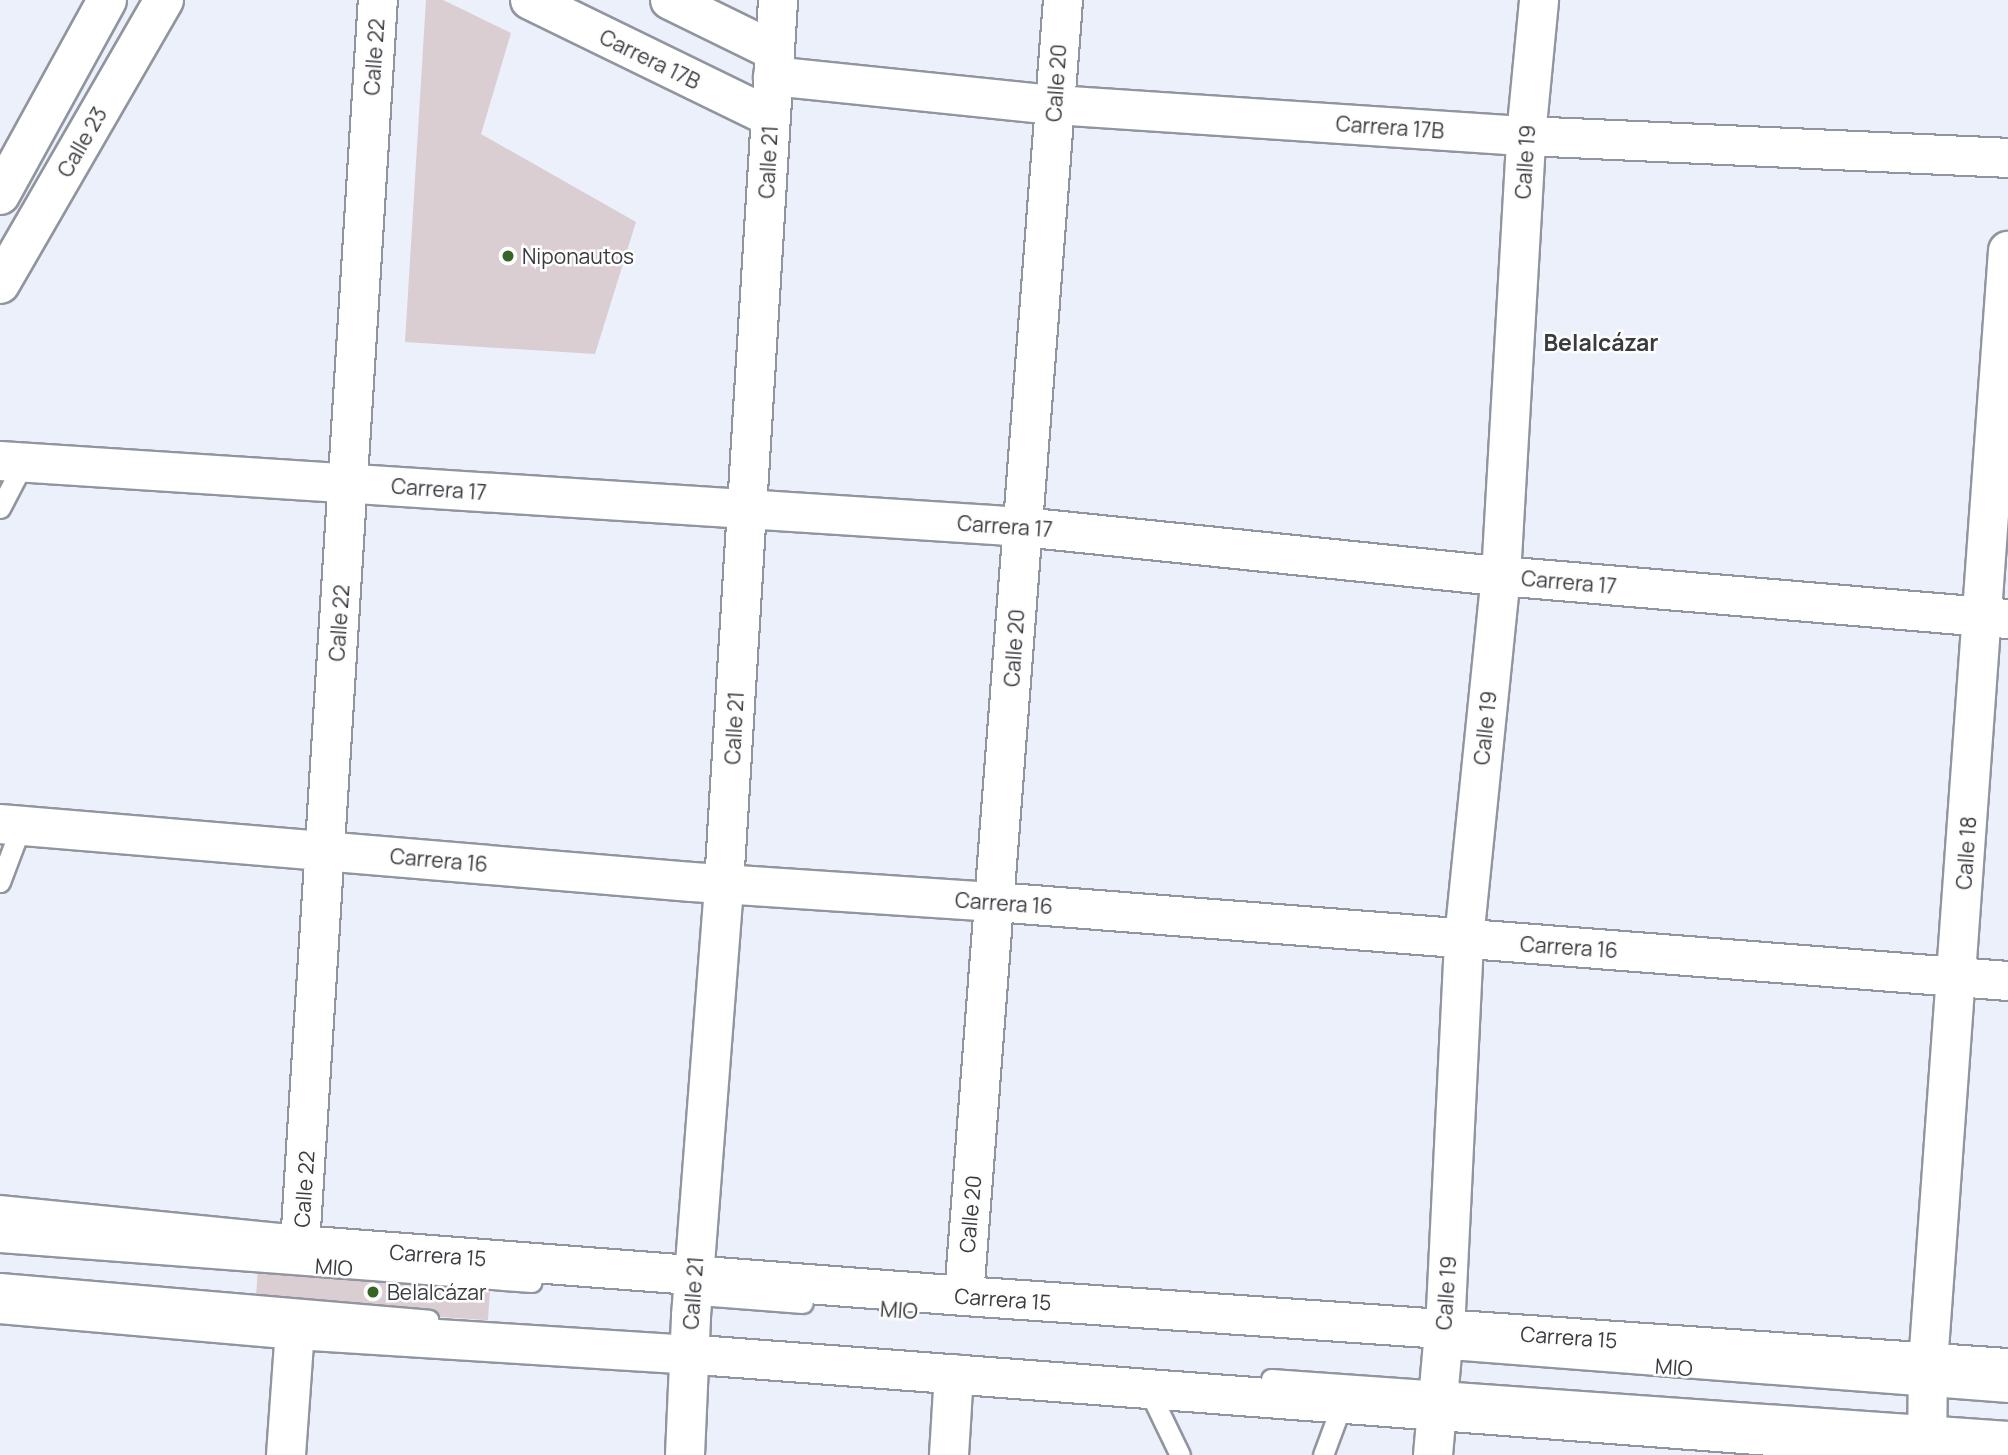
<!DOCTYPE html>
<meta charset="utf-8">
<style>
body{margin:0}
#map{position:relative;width:2008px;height:1455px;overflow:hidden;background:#ebf0fa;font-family:Manrope,sans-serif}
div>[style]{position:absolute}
.building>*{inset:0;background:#daced2;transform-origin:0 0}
.roads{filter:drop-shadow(2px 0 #90959e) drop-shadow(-2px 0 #90959e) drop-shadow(0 2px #90959e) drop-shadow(0 -2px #90959e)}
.service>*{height:19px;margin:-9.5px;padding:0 9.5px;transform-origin:9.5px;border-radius:9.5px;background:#fff}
.minor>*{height:38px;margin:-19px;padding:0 19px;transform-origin:19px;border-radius:19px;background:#fff}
.secondary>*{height:38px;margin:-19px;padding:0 19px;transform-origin:19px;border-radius:19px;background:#fff}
.primary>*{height:38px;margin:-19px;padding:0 19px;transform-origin:19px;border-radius:19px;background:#fff}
.dots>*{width:19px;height:19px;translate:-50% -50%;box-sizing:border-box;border:4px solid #fdfdfd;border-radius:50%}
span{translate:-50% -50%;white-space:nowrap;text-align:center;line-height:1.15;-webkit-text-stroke:5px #fdfdfd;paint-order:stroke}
.street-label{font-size:21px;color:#393b3f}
.poi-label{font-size:21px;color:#393b3f}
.left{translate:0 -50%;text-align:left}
.neighbourhood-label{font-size:23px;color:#393b3f;font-weight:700}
</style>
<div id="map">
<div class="building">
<div style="clip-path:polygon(426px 0,443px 0,511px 33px,481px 134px,636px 222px,595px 354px,405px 342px)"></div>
<div style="left:258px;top:1268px;width:233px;height:36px;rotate:4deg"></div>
</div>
<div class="roads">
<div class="service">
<div style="left:0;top:508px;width:52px;rotate:-62.4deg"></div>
<div style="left:0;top:882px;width:60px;rotate:-69.4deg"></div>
<div style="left:0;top:1242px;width:533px;rotate:4.31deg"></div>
<div style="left:0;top:1283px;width:430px;rotate:4.9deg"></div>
<div style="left:686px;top:1294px;width:117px;rotate:4.4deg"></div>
<div style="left:1437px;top:1348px;width:573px;rotate:4.41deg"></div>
<div style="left:1271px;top:1379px;width:739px;rotate:4.04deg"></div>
<div style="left:1149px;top:1391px;width:71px;rotate:64.2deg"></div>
<div style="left:1323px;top:1455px;width:54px;rotate:-69.6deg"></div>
</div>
<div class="minor">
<div style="left:530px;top:0;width:267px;rotate:26deg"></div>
<div style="left:670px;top:0;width:116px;rotate:26.1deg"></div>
<div style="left:773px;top:76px;width:283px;rotate:5.9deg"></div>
<div style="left:1055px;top:105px;width:472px;rotate:3.8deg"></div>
<div style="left:1526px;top:136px;width:483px;rotate:2.6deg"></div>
<div style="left:0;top:461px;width:1025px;rotate:3.69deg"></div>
<div style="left:1023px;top:527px;width:481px;rotate:5.9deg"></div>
<div style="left:1501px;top:576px;width:509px;rotate:4.85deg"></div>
<div style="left:0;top:824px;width:694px;rotate:4.79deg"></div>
<div style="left:692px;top:882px;width:304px;rotate:3.8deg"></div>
<div style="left:995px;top:902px;width:1016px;rotate:4.46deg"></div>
<div style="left:300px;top:1245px;width:1247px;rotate:-86.42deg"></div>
<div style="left:964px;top:1296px;width:1300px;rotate:-85.63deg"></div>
<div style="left:286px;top:1455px;width:125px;rotate:-85.9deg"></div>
<div style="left:949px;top:1455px;width:81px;rotate:-86.5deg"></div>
<div style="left:1433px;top:1455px;width:146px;rotate:-84.9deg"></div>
<div style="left:1446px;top:1310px;width:371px;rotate:-87.2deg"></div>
<div style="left:1464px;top:939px;width:365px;rotate:-84.2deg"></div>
<div style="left:1501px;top:576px;width:441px;rotate:-86.7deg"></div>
<div style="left:1526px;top:136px;width:137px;rotate:-84.5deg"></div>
<div style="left:1927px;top:1455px;width:91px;rotate:-89.4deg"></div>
<div style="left:1928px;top:1364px;width:1116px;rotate:-85.89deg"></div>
</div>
<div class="secondary">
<div style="left:685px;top:1455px;width:139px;rotate:-87.5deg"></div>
<div style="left:691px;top:1316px;width:433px;rotate:-85.6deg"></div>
<div style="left:724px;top:884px;width:886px;rotate:-86.5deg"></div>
</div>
<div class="primary">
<div style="left:0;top:195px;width:222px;rotate:-61.2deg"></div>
<div style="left:0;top:284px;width:328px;rotate:-60deg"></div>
<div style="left:0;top:1215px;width:301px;rotate:5.7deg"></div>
<div style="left:300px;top:1245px;width:666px;rotate:4.39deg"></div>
<div style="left:964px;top:1296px;width:1046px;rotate:3.95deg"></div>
<div style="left:0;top:1304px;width:296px;rotate:5deg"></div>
<div style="left:295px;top:1330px;width:417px;rotate:3.6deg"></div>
<div style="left:711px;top:1356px;width:1301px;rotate:4.32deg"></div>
</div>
</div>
<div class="dots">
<div style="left:508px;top:256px;background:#366525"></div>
<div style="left:373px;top:1292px;background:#366525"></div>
</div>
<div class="street-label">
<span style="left:374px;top:57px;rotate:-86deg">Calle 22</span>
<span style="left:650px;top:59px;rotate:26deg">Carrera 17B</span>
<span style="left:1056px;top:83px;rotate:-86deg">Calle 20</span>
<span style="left:1390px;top:127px;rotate:4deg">Carrera 17B</span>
<span style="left:82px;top:142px;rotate:-60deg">Calle 23</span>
<span style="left:768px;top:162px;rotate:-87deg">Calle 21</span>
<span style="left:1525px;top:162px;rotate:-86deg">Calle 19</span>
<span style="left:439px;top:489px;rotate:4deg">Carrera 17</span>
<span style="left:1005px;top:526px;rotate:4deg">Carrera 17</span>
<span style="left:1569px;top:582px;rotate:5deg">Carrera 17</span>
<span style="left:339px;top:623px;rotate:-86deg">Calle 22</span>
<span style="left:1014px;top:648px;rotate:-86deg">Calle 20</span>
<span style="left:734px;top:728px;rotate:-87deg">Calle 21</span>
<span style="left:1485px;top:728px;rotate:-84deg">Calle 19</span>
<span style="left:1966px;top:853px;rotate:-86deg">Calle 18</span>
<span style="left:439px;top:860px;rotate:5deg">Carrera 16</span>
<span style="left:1004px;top:903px;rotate:4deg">Carrera 16</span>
<span style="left:1569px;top:947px;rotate:4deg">Carrera 16</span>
<span style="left:304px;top:1189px;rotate:-86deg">Calle 22</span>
<span style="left:970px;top:1214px;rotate:-85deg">Calle 20</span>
<span style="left:438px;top:1255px;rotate:4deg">Carrera 15</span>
<span style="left:334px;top:1267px;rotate:4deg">MIO</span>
<span style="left:693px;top:1293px;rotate:-86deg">Calle 21</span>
<span style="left:1446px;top:1293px;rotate:-86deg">Calle 19</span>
<span style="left:1003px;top:1299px;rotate:4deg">Carrera 15</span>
<span style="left:899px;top:1310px;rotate:4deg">MIO</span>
<span style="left:1569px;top:1337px;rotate:4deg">Carrera 15</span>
<span style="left:1674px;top:1367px;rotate:4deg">MIO</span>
</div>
<div class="poi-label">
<span class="left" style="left:522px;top:256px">Niponautos</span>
<span class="left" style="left:387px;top:1292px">Belalcázar</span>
</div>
<div class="neighbourhood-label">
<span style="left:1601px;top:342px">Belalcázar</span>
</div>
</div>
